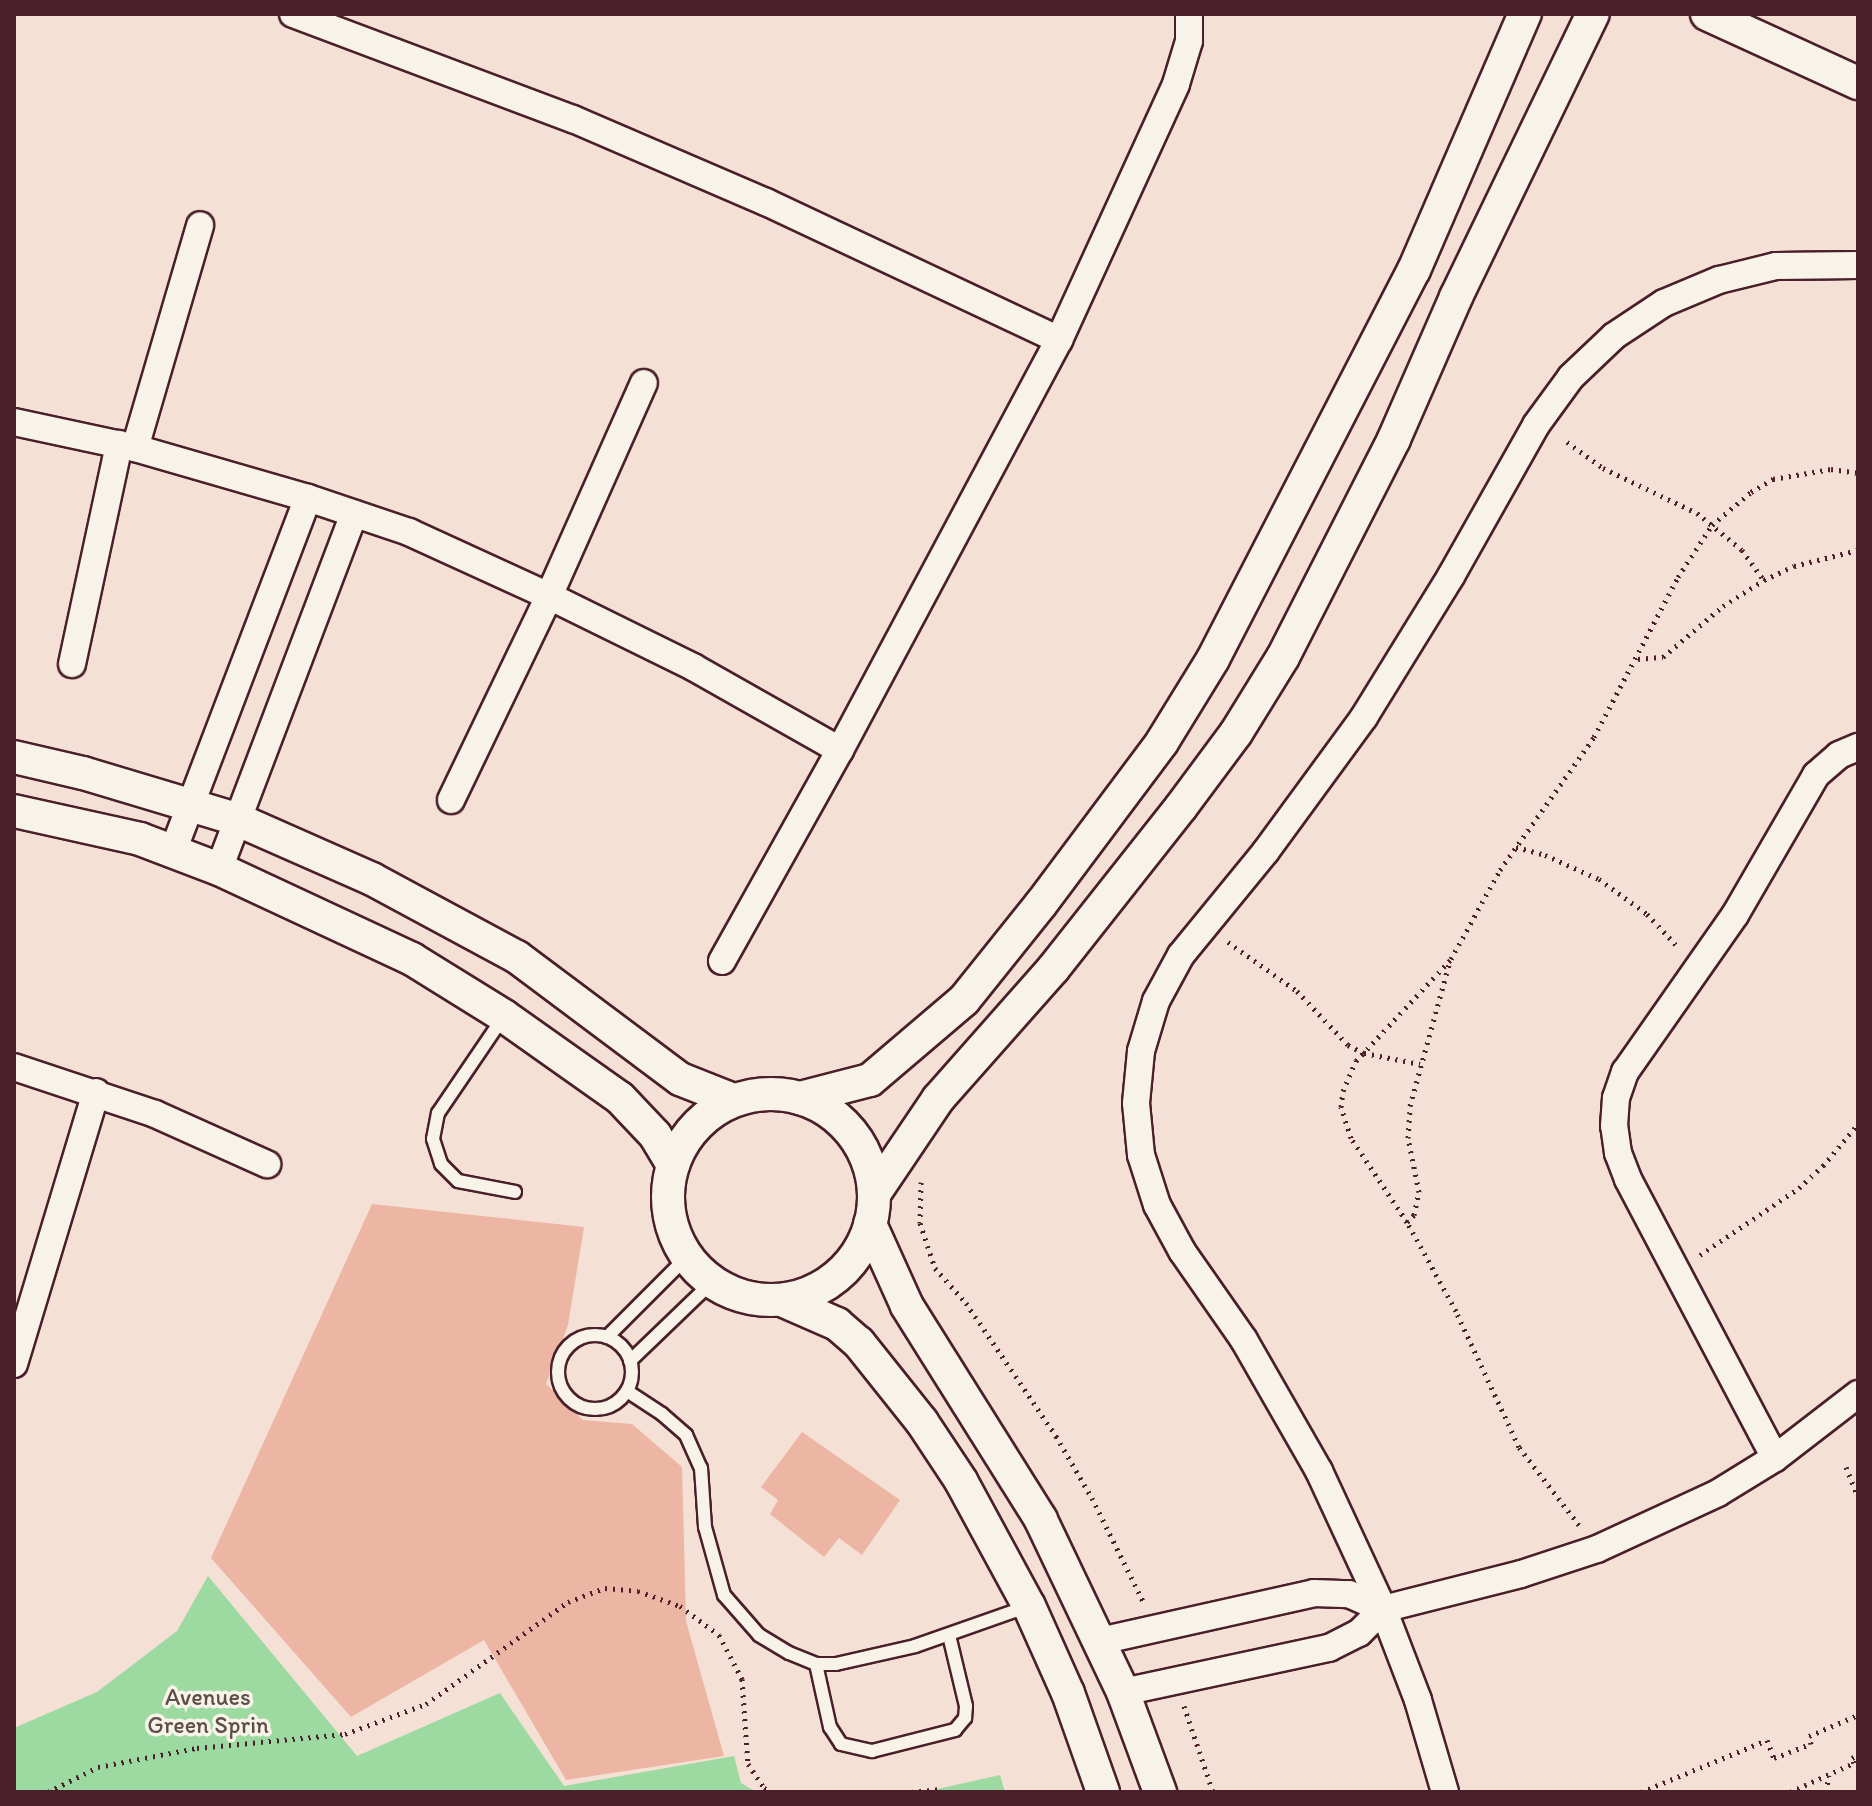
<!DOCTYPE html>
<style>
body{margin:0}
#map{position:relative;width:1872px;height:1806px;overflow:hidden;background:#f4e0d4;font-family:Itim,sans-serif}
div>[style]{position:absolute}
.green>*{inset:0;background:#9cdaa2}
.building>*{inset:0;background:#edb5a4}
.path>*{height:5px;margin-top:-2.5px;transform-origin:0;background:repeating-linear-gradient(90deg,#4a1f2b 0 2px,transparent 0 8px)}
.roads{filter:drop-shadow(2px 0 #4a1f2b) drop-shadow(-2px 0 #4a1f2b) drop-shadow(0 2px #4a1f2b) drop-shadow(0 -2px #4a1f2b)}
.service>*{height:12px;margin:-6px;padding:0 6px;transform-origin:6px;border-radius:6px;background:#f7f3e8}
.service>.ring{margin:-6px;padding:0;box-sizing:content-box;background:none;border:12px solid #f7f3e8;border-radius:50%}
.minor>*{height:26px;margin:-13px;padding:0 13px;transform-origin:13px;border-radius:13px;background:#f7f3e8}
.tertiary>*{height:32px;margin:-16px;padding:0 16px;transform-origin:16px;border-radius:16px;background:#f7f3e8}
.tertiary>.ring{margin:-16px;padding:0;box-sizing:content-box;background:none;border:32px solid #f7f3e8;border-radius:50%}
span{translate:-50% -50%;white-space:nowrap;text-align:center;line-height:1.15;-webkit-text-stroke:7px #f7f3e8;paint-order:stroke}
.park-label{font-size:24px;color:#5e4e49}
.frame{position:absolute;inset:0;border:16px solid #4a1f2b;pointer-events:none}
</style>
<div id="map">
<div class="green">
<div style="clip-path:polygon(208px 1576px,357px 1756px,500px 1693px,564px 1786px,734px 1756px,741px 1783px,756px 1792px,14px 1792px,14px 1728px,97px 1692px,177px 1631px)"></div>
<div style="clip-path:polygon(1000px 1775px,1005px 1792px,924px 1792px)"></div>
</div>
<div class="building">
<div style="clip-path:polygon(372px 1204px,584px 1227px,568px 1325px,546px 1384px,583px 1420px,632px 1424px,682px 1467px,686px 1621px,724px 1756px,566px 1780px,484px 1640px,351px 1717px,211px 1558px)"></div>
<div style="clip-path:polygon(802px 1432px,900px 1500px,862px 1555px,839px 1538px,824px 1557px,770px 1514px,778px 1500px,761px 1487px)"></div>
</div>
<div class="path">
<div style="left:1567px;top:442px;width:44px;rotate:35.8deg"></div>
<div style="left:1603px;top:468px;width:104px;rotate:25.6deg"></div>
<div style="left:1697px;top:513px;width:58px;rotate:39.4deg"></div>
<div style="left:1742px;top:550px;width:37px;rotate:54deg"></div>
<div style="left:1638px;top:659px;width:25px;rotate:-5deg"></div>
<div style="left:1663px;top:657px;width:79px;rotate:-40.4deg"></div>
<div style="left:1723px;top:606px;width:49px;rotate:-32.4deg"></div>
<div style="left:1764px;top:580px;width:33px;rotate:-25deg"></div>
<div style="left:1794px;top:566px;width:66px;rotate:-14deg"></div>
<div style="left:1516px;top:847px;width:30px;rotate:15deg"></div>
<div style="left:1545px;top:855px;width:59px;rotate:24deg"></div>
<div style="left:1599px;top:879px;width:59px;rotate:36.1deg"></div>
<div style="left:1647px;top:914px;width:47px;rotate:46.7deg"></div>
<div style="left:1228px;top:942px;width:85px;rotate:35.4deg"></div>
<div style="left:1297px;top:991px;width:74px;rotate:46.6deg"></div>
<div style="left:1348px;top:1045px;width:18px;rotate:27deg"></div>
<div style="left:1364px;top:1053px;width:57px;rotate:11.1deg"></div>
<div style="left:921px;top:1182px;width:41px;rotate:91.4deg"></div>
<div style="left:920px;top:1223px;width:47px;rotate:71.6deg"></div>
<div style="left:935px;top:1268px;width:47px;rotate:48.5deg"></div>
<div style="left:966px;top:1303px;width:161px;rotate:55.9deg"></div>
<div style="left:1056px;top:1436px;width:72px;rotate:59.9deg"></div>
<div style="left:1092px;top:1498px;width:117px;rotate:63.7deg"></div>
<div style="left:1407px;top:1222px;width:10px;rotate:-45deg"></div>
<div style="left:1414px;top:1215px;width:24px;rotate:-78deg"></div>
<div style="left:1419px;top:1192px;width:55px;rotate:-101.5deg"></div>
<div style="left:1408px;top:1138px;width:32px;rotate:-86deg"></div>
<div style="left:1410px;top:1106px;width:147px;rotate:-74.6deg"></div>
<div style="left:1700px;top:1255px;width:120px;rotate:-34.1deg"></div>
<div style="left:1799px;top:1188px;width:33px;rotate:-43deg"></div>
<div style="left:1823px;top:1166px;width:55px;rotate:-50.2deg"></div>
<div style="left:1846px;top:1467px;width:31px;rotate:68deg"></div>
<div style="left:1579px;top:1525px;width:98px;rotate:-127.6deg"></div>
<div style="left:1519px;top:1447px;width:150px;rotate:-114.9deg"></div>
<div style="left:1456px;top:1311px;width:102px;rotate:-118.8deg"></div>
<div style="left:1407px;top:1222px;width:101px;rotate:-123.7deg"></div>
<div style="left:1351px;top:1138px;width:33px;rotate:-108deg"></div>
<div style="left:1341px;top:1107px;width:16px;rotate:-83deg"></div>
<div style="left:1343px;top:1091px;width:33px;rotate:-67deg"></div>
<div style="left:1356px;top:1061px;width:139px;rotate:-47deg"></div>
<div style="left:1451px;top:959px;width:102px;rotate:-61.2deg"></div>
<div style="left:1500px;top:870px;width:163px;rotate:-54.7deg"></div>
<div style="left:1594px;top:737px;width:181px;rotate:-62.3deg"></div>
<div style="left:1678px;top:577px;width:62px;rotate:-56.8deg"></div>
<div style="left:1712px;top:525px;width:51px;rotate:-40.2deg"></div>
<div style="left:1751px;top:492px;width:26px;rotate:-31deg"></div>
<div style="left:1773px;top:479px;width:59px;rotate:-9.8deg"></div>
<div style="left:1831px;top:469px;width:27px;rotate:8deg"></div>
<div style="left:1184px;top:1706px;width:91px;rotate:71.4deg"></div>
<div style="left:48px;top:1792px;width:56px;rotate:-26.6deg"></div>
<div style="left:98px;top:1767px;width:101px;rotate:-10.9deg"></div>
<div style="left:197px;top:1748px;width:149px;rotate:-5.4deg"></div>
<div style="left:345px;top:1734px;width:86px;rotate:-20.3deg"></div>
<div style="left:426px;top:1704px;width:175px;rotate:-35.7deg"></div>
<div style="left:568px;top:1602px;width:40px;rotate:-21deg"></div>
<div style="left:605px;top:1588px;width:33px;rotate:5deg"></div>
<div style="left:638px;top:1591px;width:45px;rotate:19.7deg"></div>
<div style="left:680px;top:1606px;width:49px;rotate:36.6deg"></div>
<div style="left:719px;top:1635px;width:50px;rotate:62.4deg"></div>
<div style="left:742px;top:1679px;width:85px;rotate:86deg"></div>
<div style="left:748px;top:1764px;width:29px;rotate:56deg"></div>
<div style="left:764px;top:1788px;width:8px;rotate:30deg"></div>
<div style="left:911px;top:1792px;width:30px;rotate:-6deg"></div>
<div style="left:1641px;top:1792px;width:136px;rotate:-22.4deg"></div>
<div style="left:1767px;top:1740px;width:19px;rotate:69deg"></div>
<div style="left:1774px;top:1758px;width:40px;rotate:-21deg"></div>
<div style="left:1811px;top:1744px;width:8px;rotate:-104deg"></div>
<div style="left:1809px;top:1736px;width:53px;rotate:-23.2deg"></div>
<div style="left:1790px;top:1792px;width:70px;rotate:-24.4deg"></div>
<div style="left:1854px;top:1763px;width:5px;rotate:-112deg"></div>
<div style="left:1852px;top:1758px;width:7px;rotate:-27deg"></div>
<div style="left:1826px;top:1792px;width:17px;rotate:-80deg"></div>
</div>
<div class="roads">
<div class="service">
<div style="left:504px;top:1016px;width:117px;rotate:124.2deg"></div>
<div style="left:438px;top:1113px;width:26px;rotate:101deg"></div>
<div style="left:433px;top:1139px;width:26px;rotate:72deg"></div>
<div style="left:441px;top:1164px;width:24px;rotate:45deg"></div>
<div style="left:458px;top:1181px;width:58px;rotate:10.9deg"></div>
<div class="ring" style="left:558px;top:1335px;width:62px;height:62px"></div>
<div style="left:607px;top:1337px;width:113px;rotate:-45deg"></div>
<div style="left:630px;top:1361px;width:114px;rotate:-43.9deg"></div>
<div style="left:627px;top:1391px;width:42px;rotate:33.3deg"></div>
<div style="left:662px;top:1414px;width:32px;rotate:41deg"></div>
<div style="left:686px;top:1435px;width:36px;rotate:66deg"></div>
<div style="left:701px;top:1468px;width:59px;rotate:86.1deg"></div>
<div style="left:705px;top:1527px;width:71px;rotate:74.4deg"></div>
<div style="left:724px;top:1595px;width:53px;rotate:48.8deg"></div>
<div style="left:759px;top:1635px;width:35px;rotate:31deg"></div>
<div style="left:789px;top:1653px;width:29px;rotate:22deg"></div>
<div style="left:816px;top:1664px;width:20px"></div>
<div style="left:836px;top:1664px;width:81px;rotate:-12.8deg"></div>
<div style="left:915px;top:1646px;width:118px;rotate:-19.4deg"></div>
<div style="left:816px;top:1664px;width:65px;rotate:77.5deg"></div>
<div style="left:830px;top:1727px;width:20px;rotate:57deg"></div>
<div style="left:841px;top:1744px;width:32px;rotate:13deg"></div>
<div style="left:872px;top:1751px;width:86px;rotate:-14.2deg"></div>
<div style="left:955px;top:1730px;width:16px;rotate:-50deg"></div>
<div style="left:965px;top:1718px;width:12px;rotate:-85deg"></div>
<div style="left:966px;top:1706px;width:73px;rotate:-103.5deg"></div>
</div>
<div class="minor">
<div style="left:293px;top:14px;width:299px;rotate:20.6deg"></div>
<div style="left:573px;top:119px;width:210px;rotate:23.3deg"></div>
<div style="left:766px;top:202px;width:324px;rotate:25.2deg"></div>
<div style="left:14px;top:422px;width:124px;rotate:12.1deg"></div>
<div style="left:135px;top:448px;width:180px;rotate:16.1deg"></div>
<div style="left:308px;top:498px;width:107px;rotate:18.6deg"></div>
<div style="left:409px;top:532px;width:154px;rotate:24.6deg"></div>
<div style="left:549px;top:596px;width:161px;rotate:26.2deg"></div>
<div style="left:693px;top:667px;width:169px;rotate:29.5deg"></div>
<div style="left:135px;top:448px;width:232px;rotate:-73.7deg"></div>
<div style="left:72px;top:664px;width:225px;rotate:-77.9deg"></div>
<div style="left:451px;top:800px;width:226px;rotate:-64.3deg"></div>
<div style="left:549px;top:596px;width:233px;rotate:-66deg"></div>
<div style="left:173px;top:851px;width:378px;rotate:-69.1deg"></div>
<div style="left:219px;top:869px;width:380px;rotate:-69.2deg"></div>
<div style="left:722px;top:961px;width:242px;rotate:-60.8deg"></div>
<div style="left:840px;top:750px;width:465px;rotate:-61.9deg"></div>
<div style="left:1059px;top:340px;width:281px;rotate:-65.4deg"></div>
<div style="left:1176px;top:84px;width:45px;rotate:-73.2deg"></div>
<div style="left:1189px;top:41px;width:27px;rotate:-90deg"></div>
<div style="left:14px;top:1067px;width:149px;rotate:18.4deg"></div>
<div style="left:155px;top:1114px;width:123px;rotate:24.1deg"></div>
<div style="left:14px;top:1364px;width:284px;rotate:-73.2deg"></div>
<div style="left:1775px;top:1458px;width:315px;rotate:-117.8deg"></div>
<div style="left:1628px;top:1179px;width:28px;rotate:-111deg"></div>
<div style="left:1618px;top:1153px;width:27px;rotate:-98deg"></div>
<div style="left:1614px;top:1126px;width:28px;rotate:-86deg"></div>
<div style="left:1616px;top:1098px;width:28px;rotate:-71deg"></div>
<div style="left:1625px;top:1072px;width:192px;rotate:-55deg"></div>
<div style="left:1735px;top:915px;width:162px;rotate:-59.9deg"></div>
<div style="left:1816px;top:775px;width:30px;rotate:-41deg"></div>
<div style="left:1839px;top:755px;width:21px;rotate:-23deg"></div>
<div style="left:1100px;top:1641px;width:219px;rotate:-12.6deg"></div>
<div style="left:1314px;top:1593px;width:35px;rotate:2deg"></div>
<div style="left:1349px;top:1594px;width:37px;rotate:24deg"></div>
<div style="left:1123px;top:1692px;width:211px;rotate:-12.1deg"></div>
<div style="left:1329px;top:1648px;width:34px;rotate:-27deg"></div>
<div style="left:1359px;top:1633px;width:34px;rotate:-45deg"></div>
<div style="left:1383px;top:1609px;width:142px;rotate:-14.2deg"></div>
<div style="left:1521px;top:1574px;width:80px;rotate:-18.2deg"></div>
<div style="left:1597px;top:1549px;width:133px;rotate:-24.8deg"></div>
<div style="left:1718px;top:1493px;width:67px;rotate:-31.6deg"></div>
<div style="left:1775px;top:1458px;width:105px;rotate:-37.6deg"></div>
<div style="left:1445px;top:1792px;width:96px;rotate:-106.4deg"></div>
<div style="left:1418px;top:1700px;width:97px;rotate:-111deg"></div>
<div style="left:1383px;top:1609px;width:152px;rotate:-114.9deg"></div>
<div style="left:1319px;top:1471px;width:151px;rotate:-119.8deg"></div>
<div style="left:1244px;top:1340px;width:108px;rotate:-124.9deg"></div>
<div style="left:1182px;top:1251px;width:52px;rotate:-118.5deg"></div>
<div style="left:1157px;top:1205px;width:52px;rotate:-107.7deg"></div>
<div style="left:1141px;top:1155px;width:52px;rotate:-95.5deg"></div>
<div style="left:1136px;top:1103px;width:52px;rotate:-84.5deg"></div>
<div style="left:1141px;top:1051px;width:52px;rotate:-73.3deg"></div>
<div style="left:1156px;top:1001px;width:52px;rotate:-61.5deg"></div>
<div style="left:1181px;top:955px;width:134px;rotate:-50.7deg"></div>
<div style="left:1266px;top:851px;width:166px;rotate:-53.8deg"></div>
<div style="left:1364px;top:717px;width:166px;rotate:-58.3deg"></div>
<div style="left:1451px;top:576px;width:173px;rotate:-60.6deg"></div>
<div style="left:1536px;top:425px;width:59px;rotate:-53.9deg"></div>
<div style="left:1571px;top:377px;width:59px;rotate:-43.6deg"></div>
<div style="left:1614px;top:336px;width:60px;rotate:-33.4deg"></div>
<div style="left:1664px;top:303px;width:60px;rotate:-22.7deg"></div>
<div style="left:1719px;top:280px;width:59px;rotate:-13.8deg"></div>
<div style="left:1776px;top:266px;width:82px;rotate:-0.7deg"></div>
</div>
<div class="tertiary">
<div style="left:1707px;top:14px;width:166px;rotate:24.6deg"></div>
<div style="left:14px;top:757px;width:71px;rotate:13.1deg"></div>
<div style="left:83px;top:773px;width:160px;rotate:16.7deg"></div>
<div style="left:236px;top:819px;width:149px;rotate:23.8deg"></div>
<div style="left:372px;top:879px;width:165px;rotate:28.3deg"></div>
<div style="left:517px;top:957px;width:204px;rotate:36.8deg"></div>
<div style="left:680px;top:1079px;width:57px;rotate:21.6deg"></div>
<div style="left:14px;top:811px;width:129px;rotate:12.5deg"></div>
<div style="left:140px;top:839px;width:85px;rotate:20.8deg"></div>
<div style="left:219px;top:869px;width:213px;rotate:25deg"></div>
<div style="left:412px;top:959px;width:108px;rotate:31.8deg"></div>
<div style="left:504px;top:1016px;width:142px;rotate:35.3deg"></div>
<div style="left:620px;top:1098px;width:51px;rotate:46.6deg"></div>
<div style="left:655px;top:1135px;width:35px;rotate:59deg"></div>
<div class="ring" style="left:668px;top:1094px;width:174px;height:174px"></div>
<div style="left:800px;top:1098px;width:72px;rotate:-14.4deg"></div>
<div style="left:870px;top:1080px;width:123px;rotate:-40.4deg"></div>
<div style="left:964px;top:1000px;width:123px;rotate:-51.3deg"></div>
<div style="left:1041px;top:904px;width:202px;rotate:-53.2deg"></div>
<div style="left:1162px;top:742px;width:97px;rotate:-58.4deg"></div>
<div style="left:1213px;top:659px;width:438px;rotate:-62.7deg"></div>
<div style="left:1414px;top:270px;width:279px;rotate:-66.6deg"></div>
<div style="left:874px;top:1194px;width:115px;rotate:-56deg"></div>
<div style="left:938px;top:1099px;width:174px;rotate:-48.5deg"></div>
<div style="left:1053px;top:969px;width:206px;rotate:-51.7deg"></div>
<div style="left:1181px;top:807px;width:92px;rotate:-53.4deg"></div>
<div style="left:1236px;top:733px;width:89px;rotate:-58.3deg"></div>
<div style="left:1283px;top:657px;width:245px;rotate:-63deg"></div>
<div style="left:1394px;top:439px;width:155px;rotate:-66.4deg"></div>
<div style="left:1456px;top:297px;width:314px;rotate:-64.2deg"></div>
<div style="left:870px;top:1224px;width:90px;rotate:65.7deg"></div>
<div style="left:907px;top:1306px;width:252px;rotate:57.9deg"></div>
<div style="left:1041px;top:1520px;width:191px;rotate:64.5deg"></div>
<div style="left:1123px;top:1692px;width:107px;rotate:69.7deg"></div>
<div style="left:782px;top:1300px;width:60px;rotate:23.6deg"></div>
<div style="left:837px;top:1324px;width:29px;rotate:41deg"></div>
<div style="left:859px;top:1343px;width:101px;rotate:51.4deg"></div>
<div style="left:922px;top:1422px;width:71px;rotate:56.5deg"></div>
<div style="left:961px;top:1481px;width:142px;rotate:61.5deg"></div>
<div style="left:1029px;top:1606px;width:95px;rotate:65.9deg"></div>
<div style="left:1068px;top:1693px;width:105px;rotate:70.5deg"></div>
</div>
</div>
<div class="park-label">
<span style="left:208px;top:1711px">Avenues<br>Green Sprin</span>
</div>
<div class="frame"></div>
</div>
